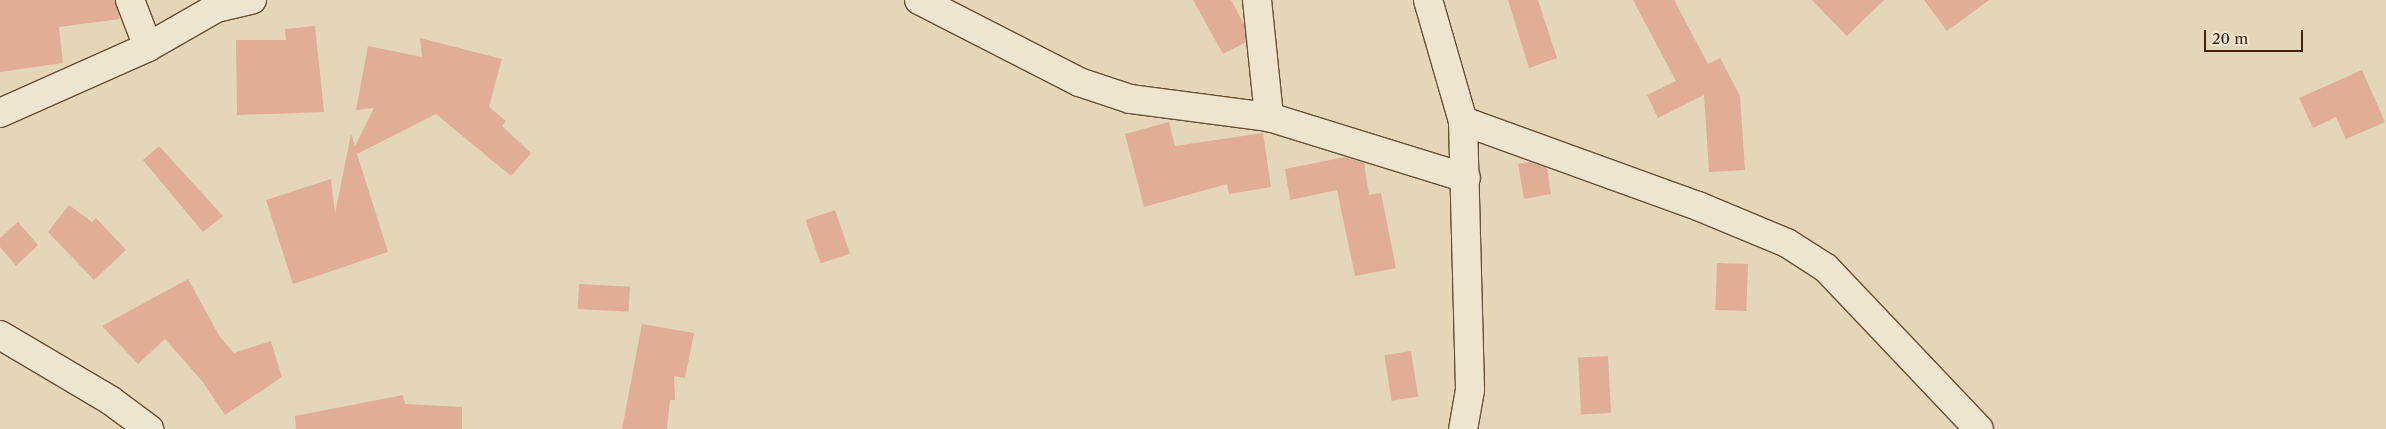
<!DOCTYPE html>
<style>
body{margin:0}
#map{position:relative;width:2386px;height:429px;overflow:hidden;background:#e4d7b7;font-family:"Libre Caslon Text",serif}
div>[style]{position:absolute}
.building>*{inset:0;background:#e1ad95;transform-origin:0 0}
.roads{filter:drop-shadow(1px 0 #685134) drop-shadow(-1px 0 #685134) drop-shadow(0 1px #685134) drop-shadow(0 -1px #685134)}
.minor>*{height:28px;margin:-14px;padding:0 14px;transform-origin:14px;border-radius:14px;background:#ede5d0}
span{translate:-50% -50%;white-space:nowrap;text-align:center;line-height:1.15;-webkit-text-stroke:4.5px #ede5d0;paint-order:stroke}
.scale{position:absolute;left:2204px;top:30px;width:99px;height:22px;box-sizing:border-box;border:2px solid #3e2409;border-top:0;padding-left:6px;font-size:15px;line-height:18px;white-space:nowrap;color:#3e2409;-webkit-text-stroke:4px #ede5d0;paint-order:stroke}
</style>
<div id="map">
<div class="building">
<div style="clip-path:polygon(0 0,115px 0,120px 19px,59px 27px,63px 63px,0 72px)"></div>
<div style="clip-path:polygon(1193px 0,1231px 0,1244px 24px,1246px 42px,1223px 54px)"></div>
<div style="clip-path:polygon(1508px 0,1538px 0,1557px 58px,1529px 68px)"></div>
<div style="clip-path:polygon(1633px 0,1674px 0,1708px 64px,1720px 58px,1740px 96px,1745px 170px,1709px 172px,1704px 95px,1658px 118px,1647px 95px,1676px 81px)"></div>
<div style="clip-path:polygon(1812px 0,1884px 0,1847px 36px)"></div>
<div style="clip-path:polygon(1924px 0,1989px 0,1947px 31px)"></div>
<div style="clip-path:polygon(315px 26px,324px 112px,237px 115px,236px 40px,286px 40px,285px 29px)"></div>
<div style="clip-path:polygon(420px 38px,502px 59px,489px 107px,506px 121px,502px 126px,531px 153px,511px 176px,436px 114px,357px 154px,388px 252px,293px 284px,266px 200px,331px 179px,335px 214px,351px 134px,355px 146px,374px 108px,356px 110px,368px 46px,422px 57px)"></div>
<div style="clip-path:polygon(2362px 70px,2385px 122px,2346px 139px,2336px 117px,2313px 128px,2299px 98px)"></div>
<div style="clip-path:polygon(1169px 122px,1175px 146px,1263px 133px,1271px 187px,1229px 194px,1227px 184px,1144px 207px,1125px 134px)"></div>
<div style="clip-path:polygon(159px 146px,223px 216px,203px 232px,143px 160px)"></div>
<div style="clip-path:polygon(1345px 157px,1364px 163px,1369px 195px,1381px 193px,1396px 268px,1355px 276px,1337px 190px,1290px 200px,1285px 169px)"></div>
<div style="clip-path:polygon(1530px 162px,1547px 168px,1551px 194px,1524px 199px,1518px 164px)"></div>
<div style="clip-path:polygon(69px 205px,92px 222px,96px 218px,126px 250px,94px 280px,48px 232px)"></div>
<div style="left:835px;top:210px;width:46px;height:31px;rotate:71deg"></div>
<div style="clip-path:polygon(18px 222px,38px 245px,16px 266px,0 247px,0 238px)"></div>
<div style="left:1717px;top:263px;width:31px;height:47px;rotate:2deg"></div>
<div style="clip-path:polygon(188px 279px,220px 337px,234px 353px,271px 341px,282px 377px,225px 415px,202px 381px,165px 339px,138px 364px,102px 326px)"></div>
<div style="left:579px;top:284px;width:51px;height:25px;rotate:3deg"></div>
<div style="clip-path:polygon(642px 324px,694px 333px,685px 378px,674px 376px,675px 400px,670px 400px,667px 429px,622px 429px)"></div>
<div style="left:1411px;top:351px;width:46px;height:27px;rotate:81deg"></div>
<div style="left:1608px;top:356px;width:57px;height:30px;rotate:87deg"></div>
<div style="clip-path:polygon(403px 395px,405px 404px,462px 407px,462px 429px,296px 429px,295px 416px)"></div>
</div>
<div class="roads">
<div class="minor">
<div style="left:130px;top:0;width:50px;rotate:69deg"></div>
<div style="left:919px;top:0;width:180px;rotate:27.1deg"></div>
<div style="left:1079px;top:82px;width:54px;rotate:18.4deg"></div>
<div style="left:1130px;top:99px;width:140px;rotate:7.4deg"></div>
<div style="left:1269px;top:117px;width:206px;rotate:17.2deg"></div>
<div style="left:1257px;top:0;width:118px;rotate:84.1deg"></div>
<div style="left:1428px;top:0;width:126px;rotate:73.9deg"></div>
<div style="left:1463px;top:121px;width:269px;rotate:88.5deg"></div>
<div style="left:1470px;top:390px;width:40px;rotate:100deg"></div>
<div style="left:0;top:113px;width:162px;rotate:-24deg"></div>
<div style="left:148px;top:47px;width:78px;rotate:-29.8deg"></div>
<div style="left:216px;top:8px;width:37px;rotate:-13deg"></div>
<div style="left:1463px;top:121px;width:250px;rotate:19.9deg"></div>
<div style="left:1698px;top:206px;width:96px;rotate:22.6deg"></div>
<div style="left:1787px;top:243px;width:46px;rotate:32.7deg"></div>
<div style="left:1826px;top:268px;width:222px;rotate:46.5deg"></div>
<div style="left:0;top:335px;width:128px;rotate:30.6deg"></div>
<div style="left:110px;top:400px;width:49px;rotate:36.6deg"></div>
</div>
</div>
<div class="scale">20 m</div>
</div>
